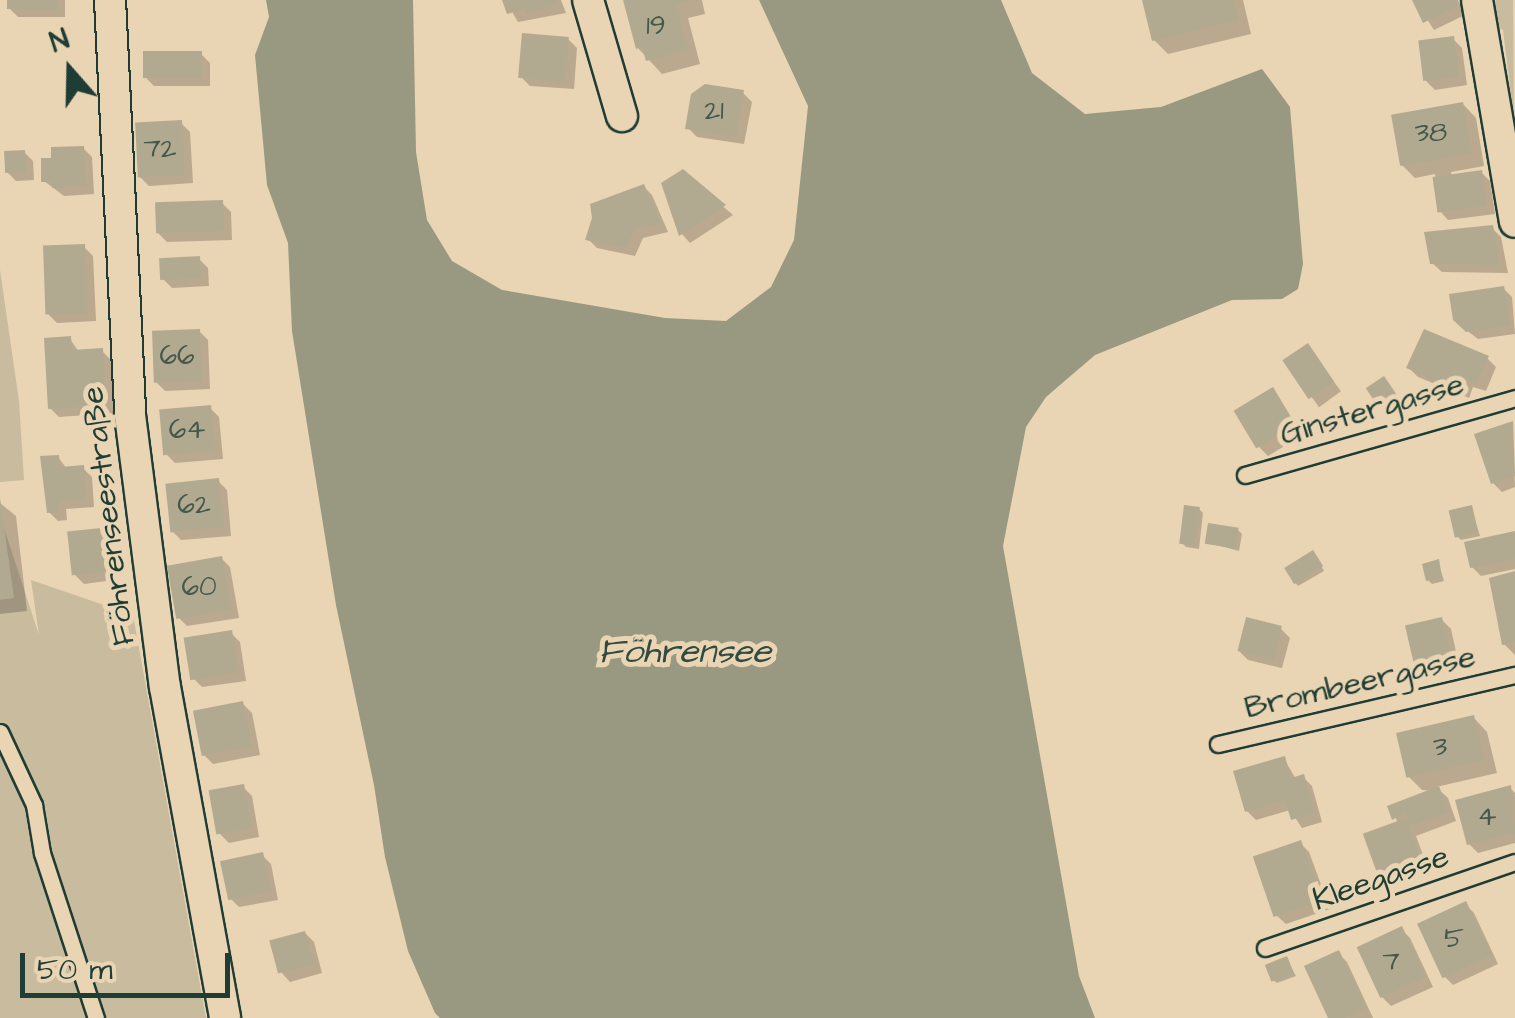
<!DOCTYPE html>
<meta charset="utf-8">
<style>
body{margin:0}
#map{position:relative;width:1515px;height:1018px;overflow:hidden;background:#e9d4b3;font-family:"Architects Daughter",sans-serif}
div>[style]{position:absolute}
.green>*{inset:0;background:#c8bb9e}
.water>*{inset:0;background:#999981}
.shadow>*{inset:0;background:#0003;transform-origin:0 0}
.building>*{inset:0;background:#b2aa90;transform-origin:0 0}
.roads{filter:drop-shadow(2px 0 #1f3d34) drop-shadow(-2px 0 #1f3d34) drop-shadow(0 2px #1f3d34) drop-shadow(0 -2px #1f3d34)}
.lane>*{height:15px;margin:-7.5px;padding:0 7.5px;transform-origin:7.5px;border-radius:7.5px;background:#e9d4b3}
.street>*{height:30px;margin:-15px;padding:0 15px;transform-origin:15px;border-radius:15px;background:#e9d4b3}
span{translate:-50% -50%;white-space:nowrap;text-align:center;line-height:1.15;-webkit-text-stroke:10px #e9d4b3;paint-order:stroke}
.number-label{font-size:28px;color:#44584b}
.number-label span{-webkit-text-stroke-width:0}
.street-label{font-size:32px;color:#1f3d34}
.water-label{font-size:35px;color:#314b40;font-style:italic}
.north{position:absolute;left:20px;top:20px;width:100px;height:100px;-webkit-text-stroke:8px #e9d4b3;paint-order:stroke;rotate:340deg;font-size:28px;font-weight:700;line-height:40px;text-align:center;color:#1f3d34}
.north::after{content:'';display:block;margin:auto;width:35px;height:45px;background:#1f3d34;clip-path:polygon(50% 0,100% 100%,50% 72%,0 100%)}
.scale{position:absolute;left:20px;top:953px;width:210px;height:45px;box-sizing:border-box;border:5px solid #1f3d34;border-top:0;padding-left:12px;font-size:30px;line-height:35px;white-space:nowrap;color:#1f3d34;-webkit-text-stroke:8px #e9d4b3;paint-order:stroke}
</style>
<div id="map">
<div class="green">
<div style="clip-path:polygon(1496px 0,1513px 0,1514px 117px,1503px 30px,1495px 26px,1489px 12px)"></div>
<div style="clip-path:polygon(0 270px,19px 401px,24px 480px,0 482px)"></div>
<div style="clip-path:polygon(0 516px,39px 635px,31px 580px,133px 615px,206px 1018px,0 1018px)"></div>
</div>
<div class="water">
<div style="clip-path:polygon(266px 0,413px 0,416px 152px,427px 220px,452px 261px,502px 290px,665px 318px,726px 321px,771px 287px,794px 240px,808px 106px,759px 0,1001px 0,1032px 73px,1085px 114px,1161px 107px,1262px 69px,1290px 107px,1303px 264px,1298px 289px,1282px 299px,1232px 300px,1095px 355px,1046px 397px,1026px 427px,1003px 546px,1079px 976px,1095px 1018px,440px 1018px,435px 1013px,408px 951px,385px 857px,374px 785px,336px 605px,292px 331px,288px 243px,267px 185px,255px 55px,269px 17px)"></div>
</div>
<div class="shadow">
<div style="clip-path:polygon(10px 0,65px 0,65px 17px,18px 17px,9px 8px)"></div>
<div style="clip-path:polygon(505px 0,561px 0,566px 13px,518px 22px)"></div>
<div style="clip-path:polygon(625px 0,702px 0,705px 14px,688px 18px,700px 64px,662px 74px,638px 48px)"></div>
<div style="clip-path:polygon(1144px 0,1243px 0,1251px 34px,1168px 54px,1154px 40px)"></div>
<div style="clip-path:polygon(1415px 0,1458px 0,1465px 15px,1434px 30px)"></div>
<div style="clip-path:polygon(568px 39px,577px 48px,574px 89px,530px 86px,521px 77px)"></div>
<div style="clip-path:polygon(1453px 39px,1462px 48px,1467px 85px,1435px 90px,1426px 81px)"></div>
<div style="clip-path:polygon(201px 54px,210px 63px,210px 86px,154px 86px,145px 77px)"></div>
<div style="clip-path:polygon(743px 93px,752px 102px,744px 144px,697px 137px,688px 128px)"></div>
<div style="clip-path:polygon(1463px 104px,1476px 118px,1484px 166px,1451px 172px,1452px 176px,1481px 172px,1490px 181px,1495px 214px,1448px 220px,1440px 211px,1435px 174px,1415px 178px,1401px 164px)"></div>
<div style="clip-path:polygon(181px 123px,190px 132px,193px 183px,149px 186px,140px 177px)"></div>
<div style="clip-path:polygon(83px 148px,92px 157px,94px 194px,64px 196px,44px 181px)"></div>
<div style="clip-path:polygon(24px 152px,33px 161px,34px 180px,16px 181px,7px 172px)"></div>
<div style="clip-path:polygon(683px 172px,733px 215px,690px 243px,682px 234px,664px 184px)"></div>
<div style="clip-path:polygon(643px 186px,652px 195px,668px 232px,643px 238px,635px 256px,597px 248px,588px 239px)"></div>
<div style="clip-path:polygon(222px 203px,231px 212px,232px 240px,167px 242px,158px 233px)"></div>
<div style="clip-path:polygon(1492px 228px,1501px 237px,1508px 273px,1442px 272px,1432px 263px)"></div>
<div style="clip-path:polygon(84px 247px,93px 256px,96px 321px,57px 323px,48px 314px)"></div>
<div style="clip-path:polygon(199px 259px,208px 268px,209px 286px,172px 288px,163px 279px)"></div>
<div style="clip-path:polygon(1503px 288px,1512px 297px,1515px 334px,1478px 339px,1465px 329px)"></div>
<div style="clip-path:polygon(199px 331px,208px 340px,210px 389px,165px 391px,156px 382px)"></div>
<div style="clip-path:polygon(70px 339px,79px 352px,102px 351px,111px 360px,114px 413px,59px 417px,50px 408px)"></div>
<div style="left:1308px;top:346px;width:56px;height:27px;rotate:54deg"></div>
<div style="clip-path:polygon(1487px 358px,1496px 367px,1486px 391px,1473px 387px,1469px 398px,1418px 377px,1409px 368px)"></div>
<div style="clip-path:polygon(1387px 383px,1399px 399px,1385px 409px,1381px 405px)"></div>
<div style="clip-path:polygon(1273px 391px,1303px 435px,1268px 456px,1259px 447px)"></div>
<div style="clip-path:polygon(210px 408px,219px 417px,223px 459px,175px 463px,166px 454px)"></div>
<div style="clip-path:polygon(1512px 423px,1515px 487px,1502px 492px,1493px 483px)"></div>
<div style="clip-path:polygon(58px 457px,67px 469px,83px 468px,92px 477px,94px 507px,66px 509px,67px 520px,58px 521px,49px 512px)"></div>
<div style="clip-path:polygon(218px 481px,227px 490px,231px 536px,181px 540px,172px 531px)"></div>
<div style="clip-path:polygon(0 503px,16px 516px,27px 611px,0 614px)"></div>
<div style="clip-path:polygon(1471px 507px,1480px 536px,1461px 540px,1457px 536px)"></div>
<div style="clip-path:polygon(1199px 509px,1203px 513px,1199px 549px,1186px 547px,1182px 543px)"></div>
<div style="clip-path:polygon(100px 530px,109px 539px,114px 580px,84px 584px,75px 575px)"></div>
<div style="clip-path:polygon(1238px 530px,1242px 534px,1239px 551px,1209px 543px)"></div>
<div style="clip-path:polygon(1515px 534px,1515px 569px,1481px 576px,1472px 567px)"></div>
<div style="clip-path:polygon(1316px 556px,1324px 571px,1298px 586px,1295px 582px)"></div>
<div style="clip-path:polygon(221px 558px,230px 567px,239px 618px,187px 626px,178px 617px)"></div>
<div style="clip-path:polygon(1438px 562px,1444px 581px,1432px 584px,1428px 580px)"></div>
<div style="clip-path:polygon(1515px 574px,1515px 655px,1504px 644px)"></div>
<div style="clip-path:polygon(1442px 620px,1451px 629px,1460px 670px,1427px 678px,1418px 669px)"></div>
<div style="clip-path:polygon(1281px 629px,1290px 638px,1282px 668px,1248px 660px,1239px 651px)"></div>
<div style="clip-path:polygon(231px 633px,240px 642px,246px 681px,202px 687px,193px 678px)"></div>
<div style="clip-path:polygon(243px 704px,252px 713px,260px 755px,213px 764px,204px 755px)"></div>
<div style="clip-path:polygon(1474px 718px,1487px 732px,1497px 773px,1436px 787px,1448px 798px,1456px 821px,1416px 836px,1429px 871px,1389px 886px,1380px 877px,1398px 823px,1390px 807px,1435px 791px,1422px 790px,1408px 776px)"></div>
<div style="clip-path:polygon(1284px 759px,1296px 779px,1303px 777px,1312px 786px,1322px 822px,1302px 828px,1290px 810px,1256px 820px,1247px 811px)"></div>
<div style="clip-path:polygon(243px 787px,252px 796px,259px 837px,229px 843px,220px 834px)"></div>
<div style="clip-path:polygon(1510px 788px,1515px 793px,1515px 843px,1478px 853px,1469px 844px)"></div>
<div style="clip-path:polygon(1300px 843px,1309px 852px,1330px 909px,1286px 924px,1277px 916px)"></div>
<div style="clip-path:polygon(262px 855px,271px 864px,278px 900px,239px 907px,230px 898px)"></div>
<div style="clip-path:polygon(1465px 904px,1474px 913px,1498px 964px,1453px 985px,1444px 976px)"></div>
<div style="clip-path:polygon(1401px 929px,1410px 938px,1433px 987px,1391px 1006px,1382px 997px)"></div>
<div style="clip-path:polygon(305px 933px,314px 942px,322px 973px,290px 982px,281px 972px)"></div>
<div style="clip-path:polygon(1338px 953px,1347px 962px,1373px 1018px,1331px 1018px)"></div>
<div style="clip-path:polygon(1286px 959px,1296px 976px,1277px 983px,1273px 980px)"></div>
</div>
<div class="building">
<div style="left:7px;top:0;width:50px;height:9px"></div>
<div style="clip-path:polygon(502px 0,557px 0,558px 4px,526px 14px,525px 9px,507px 14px)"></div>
<div style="clip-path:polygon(623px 0,689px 0,676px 5px,688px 50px,646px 61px,642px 47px,636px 49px)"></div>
<div style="clip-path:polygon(1142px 0,1234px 0,1239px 20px,1152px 41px)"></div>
<div style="clip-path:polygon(1412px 0,1455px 0,1458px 6px,1423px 23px)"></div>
<div style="left:522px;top:33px;width:47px;height:45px;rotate:5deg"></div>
<div style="left:1454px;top:36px;width:41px;height:36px;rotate:83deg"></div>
<div style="left:143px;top:51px;width:59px;height:27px"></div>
<div style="clip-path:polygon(705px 84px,744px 90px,736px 137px,685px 129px,691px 94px)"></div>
<div style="left:1463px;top:102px;width:52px;height:73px;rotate:80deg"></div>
<div style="left:182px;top:120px;width:55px;height:47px;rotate:87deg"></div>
<div style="clip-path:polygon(84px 146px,86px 186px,52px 188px,52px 182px,41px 182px,41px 158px,51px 158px,51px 147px)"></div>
<div style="left:25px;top:150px;width:22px;height:21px;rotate:87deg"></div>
<div style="clip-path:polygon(683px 169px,726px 205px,679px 236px,661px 183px)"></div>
<div style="left:1482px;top:170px;width:36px;height:50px;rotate:82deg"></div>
<div style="clip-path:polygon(644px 184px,661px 223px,635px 229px,626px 248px,585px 240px,592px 218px,590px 204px)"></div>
<div style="left:223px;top:200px;width:31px;height:68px;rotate:88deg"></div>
<div style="clip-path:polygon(1493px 225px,1500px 265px,1430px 264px,1424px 232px)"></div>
<div style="left:85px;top:244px;width:69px;height:42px;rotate:88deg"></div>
<div style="left:200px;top:256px;width:22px;height:41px;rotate:87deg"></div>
<div style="clip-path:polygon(1504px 286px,1511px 325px,1466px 332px,1453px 320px,1449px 294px)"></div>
<div style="left:200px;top:329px;width:52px;height:48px;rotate:88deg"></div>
<div style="clip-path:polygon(1424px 329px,1489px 356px,1476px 384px,1464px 380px,1460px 391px,1406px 368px)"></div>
<div style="clip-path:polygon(71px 336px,72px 350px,103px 348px,106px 405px,48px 409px,44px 338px)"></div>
<div style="left:1308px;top:343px;width:47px;height:31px;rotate:56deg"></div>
<div style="left:1384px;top:376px;width:23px;height:22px;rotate:56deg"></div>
<div style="left:1273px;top:387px;width:44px;height:46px;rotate:59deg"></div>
<div style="left:211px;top:405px;width:46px;height:52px;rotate:85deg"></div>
<div style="clip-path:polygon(1513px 421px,1515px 476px,1491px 484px,1474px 434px)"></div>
<div style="clip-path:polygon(59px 455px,60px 467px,84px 465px,86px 499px,59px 501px,59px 512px,47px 513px,40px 456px)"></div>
<div style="left:219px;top:478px;width:49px;height:54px;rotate:84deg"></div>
<div style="clip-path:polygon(0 498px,14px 598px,0 600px)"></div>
<div style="left:1184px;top:505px;width:16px;height:39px;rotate:7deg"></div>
<div style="left:1472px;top:505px;width:28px;height:24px;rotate:77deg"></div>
<div style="left:1208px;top:523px;width:31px;height:21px;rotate:9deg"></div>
<div style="left:101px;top:528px;width:44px;height:34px;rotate:84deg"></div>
<div style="clip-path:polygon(1515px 531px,1515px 559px,1470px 568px,1464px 542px)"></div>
<div style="left:1313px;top:550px;width:19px;height:34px;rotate:58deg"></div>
<div style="left:222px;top:556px;width:54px;height:56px;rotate:80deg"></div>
<div style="clip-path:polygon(1439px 559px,1442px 578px,1426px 581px,1422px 564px)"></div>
<div style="clip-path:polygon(1515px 571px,1515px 643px,1502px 645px,1489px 578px)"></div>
<div style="left:1246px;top:617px;width:37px;height:35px;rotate:14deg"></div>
<div style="left:1442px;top:617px;width:46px;height:38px;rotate:77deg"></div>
<div style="left:232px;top:630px;width:43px;height:49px;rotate:81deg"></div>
<div style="left:243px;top:701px;width:46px;height:51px;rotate:79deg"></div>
<div style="left:1474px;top:715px;width:46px;height:80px;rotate:77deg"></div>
<div style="clip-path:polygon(1285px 756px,1291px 778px,1304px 774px,1315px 813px,1291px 820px,1285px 800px,1245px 812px,1233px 771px)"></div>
<div style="left:244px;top:784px;width:45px;height:36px;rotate:80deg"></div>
<div style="clip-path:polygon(1511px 785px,1515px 833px,1467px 845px,1455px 800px)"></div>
<div style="clip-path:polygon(1439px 786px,1449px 812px,1410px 826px,1405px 812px,1392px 820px,1387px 806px)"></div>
<div style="left:1406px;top:818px;width:47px;height:46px;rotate:70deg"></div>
<div style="left:1301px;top:840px;width:64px;height:51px;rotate:71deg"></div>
<div style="left:263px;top:852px;width:40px;height:44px;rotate:78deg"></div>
<div style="left:1466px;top:901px;width:60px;height:54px;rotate:65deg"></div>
<div style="left:1402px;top:926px;width:56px;height:50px;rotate:65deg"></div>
<div style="left:305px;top:931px;width:34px;height:37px;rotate:75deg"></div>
<div style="clip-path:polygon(1339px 950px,1366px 1008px,1345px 1018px,1328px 1018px,1304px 966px)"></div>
<div style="left:1287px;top:956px;width:18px;height:24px;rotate:68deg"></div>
</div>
<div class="roads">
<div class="lane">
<div style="left:1245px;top:475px;width:281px;rotate:-15.9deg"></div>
<div style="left:0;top:732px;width:81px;rotate:65deg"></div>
<div style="left:34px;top:805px;width:49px;rotate:80.5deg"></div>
<div style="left:42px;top:853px;width:174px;rotate:71.9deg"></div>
<div style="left:1218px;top:744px;width:305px;rotate:-13.1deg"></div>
<div style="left:1265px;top:948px;width:264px;rotate:-19deg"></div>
</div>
<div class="street">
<div style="left:110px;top:0;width:415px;rotate:87.2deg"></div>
<div style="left:130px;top:415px;width:274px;rotate:82.7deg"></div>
<div style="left:165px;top:687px;width:336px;rotate:79.7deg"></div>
<div style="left:588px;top:0;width:121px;rotate:73.7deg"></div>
<div style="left:1477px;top:0;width:225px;rotate:80.3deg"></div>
</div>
</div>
<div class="number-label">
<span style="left:656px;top:26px">19</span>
<span style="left:714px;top:111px">21</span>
<span style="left:1431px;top:133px">38</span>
<span style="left:160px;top:149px">72</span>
<span style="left:177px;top:356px">66</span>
<span style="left:187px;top:430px">64</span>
<span style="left:194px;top:505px">62</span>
<span style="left:199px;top:587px">60</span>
<span style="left:1440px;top:747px">3</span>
<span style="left:1487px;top:817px">4</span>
<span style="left:1454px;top:939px">5</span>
<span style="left:1391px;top:962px">7</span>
</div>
<div class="street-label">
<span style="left:1372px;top:410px;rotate:-16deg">Ginstergasse</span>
<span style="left:109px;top:516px;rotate:-97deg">Föhrenseestraße</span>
<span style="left:1360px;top:683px;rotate:-13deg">Brombeergasse</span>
<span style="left:1381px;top:879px;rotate:-19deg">Kleegasse</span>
</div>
<div class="water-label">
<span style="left:685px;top:652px">Föhrensee</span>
</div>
<div class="north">N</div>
<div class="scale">50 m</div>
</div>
